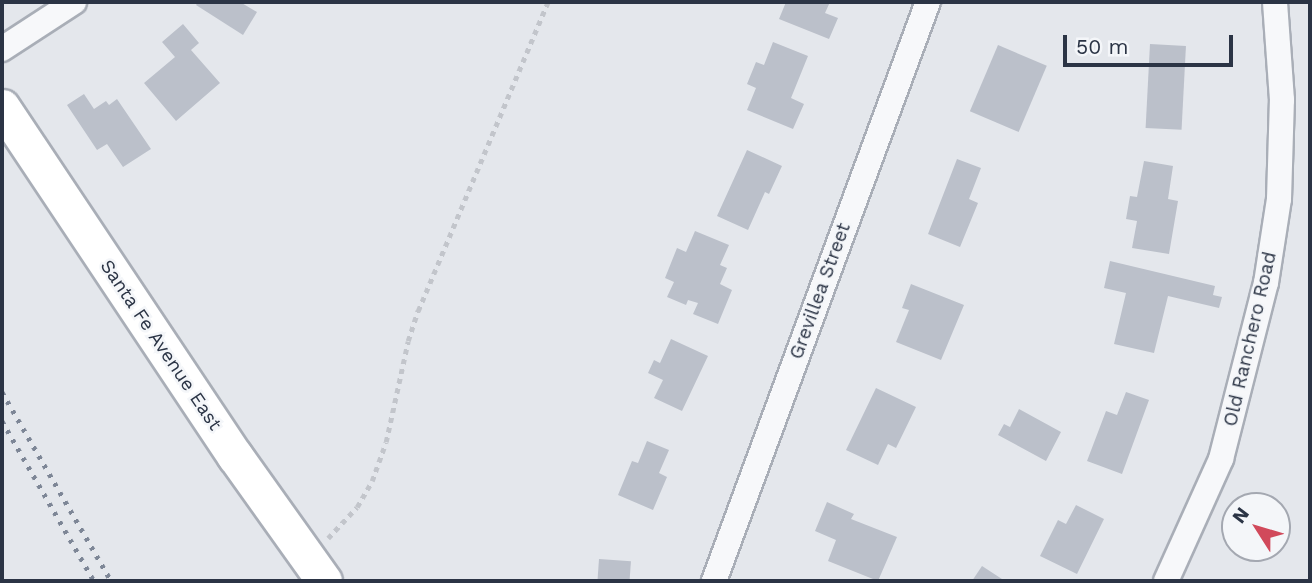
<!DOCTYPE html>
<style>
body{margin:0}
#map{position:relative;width:1312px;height:583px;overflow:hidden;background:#e4e7ec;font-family:"Work Sans",sans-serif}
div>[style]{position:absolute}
.building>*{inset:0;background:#bbc0ca;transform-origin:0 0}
.path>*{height:4.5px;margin-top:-2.25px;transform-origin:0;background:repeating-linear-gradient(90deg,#c2c5cb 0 5px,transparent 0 10px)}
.roads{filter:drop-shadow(2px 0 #a9aeb7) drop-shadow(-2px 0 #a9aeb7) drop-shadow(0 2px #a9aeb7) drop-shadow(0 -2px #a9aeb7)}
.street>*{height:24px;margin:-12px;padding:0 12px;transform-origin:12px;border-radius:12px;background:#f7f8fa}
.secondary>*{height:35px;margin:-17.5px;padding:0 17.5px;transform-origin:17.5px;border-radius:17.5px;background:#fff}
.rail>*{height:5px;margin-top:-2.5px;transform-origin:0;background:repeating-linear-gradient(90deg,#7d8696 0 3.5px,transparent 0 10.5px)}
span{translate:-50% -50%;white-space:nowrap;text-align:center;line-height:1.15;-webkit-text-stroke:5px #f4f6f9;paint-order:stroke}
.street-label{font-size:19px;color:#2b3445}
.frame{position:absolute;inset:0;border:4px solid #2b3445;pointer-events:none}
.north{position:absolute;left:1221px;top:492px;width:70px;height:70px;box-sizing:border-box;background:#f4f6f9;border:2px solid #a4a8b1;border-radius:50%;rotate:307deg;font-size:19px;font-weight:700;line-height:28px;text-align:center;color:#2b3445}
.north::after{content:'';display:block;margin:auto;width:24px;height:32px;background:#d1495b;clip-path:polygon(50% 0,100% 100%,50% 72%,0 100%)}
.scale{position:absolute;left:1063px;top:35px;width:170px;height:32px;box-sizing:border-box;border:4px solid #2b3445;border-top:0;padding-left:9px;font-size:21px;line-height:24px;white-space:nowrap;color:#2b3445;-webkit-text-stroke:5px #f4f6f9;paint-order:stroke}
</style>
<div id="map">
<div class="building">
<div style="clip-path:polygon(198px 2px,240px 2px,257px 12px,243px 35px,196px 5px)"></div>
<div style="clip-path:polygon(786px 2px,830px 2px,825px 13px,838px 18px,829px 39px,779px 19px)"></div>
<div style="clip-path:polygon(183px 24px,199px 43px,191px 50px,220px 83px,176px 121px,144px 83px,175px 57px,162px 42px)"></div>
<div style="clip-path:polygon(773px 42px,808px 56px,791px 98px,804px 104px,793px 129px,747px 110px,756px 88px,747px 84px,756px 62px,764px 65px)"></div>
<div style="left:1150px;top:44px;width:36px;height:84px;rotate:3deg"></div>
<div style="left:998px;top:45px;width:53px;height:72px;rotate:23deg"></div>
<div style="clip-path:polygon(84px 94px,94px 109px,106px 101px,109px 105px,117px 99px,151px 149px,123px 167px,107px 144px,97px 150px,67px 105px)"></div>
<div style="clip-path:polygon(747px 150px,782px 166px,769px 194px,765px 192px,748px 230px,717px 216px)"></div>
<div style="clip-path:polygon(957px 159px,981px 168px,969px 199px,978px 203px,960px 247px,928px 234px)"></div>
<div style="clip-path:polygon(1144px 161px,1173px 166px,1168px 199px,1178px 201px,1169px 254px,1132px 248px,1137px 221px,1126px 219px,1130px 196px,1137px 197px)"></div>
<div style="clip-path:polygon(695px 231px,729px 245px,720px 265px,727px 268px,720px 284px,732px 290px,718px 324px,693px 314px,698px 303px,688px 300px,686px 305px,667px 297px,674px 282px,665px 278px,677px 248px,686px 252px)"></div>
<div style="clip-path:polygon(1110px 261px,1215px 286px,1213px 295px,1222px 297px,1219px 308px,1168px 296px,1154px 353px,1114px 344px,1126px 293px,1104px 288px)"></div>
<div style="clip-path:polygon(911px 284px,964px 305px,941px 360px,896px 342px,909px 310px,902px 308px)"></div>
<div style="clip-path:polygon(671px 339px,708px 356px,682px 411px,654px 398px,663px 380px,648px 373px,654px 360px,660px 363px)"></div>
<div style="clip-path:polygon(876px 388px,916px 407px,896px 448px,888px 444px,878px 465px,846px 450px)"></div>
<div style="clip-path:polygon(1126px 392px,1149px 400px,1122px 474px,1087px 461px,1106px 411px,1117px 415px)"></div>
<div style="clip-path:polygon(1019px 409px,1061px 432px,1046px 461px,998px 435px,1004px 424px,1010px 427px)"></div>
<div style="clip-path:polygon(647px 441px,669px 450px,659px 473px,667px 477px,653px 510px,618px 495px,632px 461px,638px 463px)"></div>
<div style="clip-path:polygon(827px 502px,854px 514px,851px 519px,897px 537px,878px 581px,828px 561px,836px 540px,815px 531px)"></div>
<div style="clip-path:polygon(1076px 505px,1104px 519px,1077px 574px,1040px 556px,1058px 520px,1066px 524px)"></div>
<div style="left:599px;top:559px;width:32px;height:22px;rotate:4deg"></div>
<div style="clip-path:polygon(982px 566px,1005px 581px,972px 581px)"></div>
</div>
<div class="path">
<div style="left:328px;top:538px;width:42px;rotate:-46.9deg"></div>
<div style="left:357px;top:507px;width:30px;rotate:-60deg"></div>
<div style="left:372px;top:481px;width:41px;rotate:-70.3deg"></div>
<div style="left:386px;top:442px;width:103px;rotate:-77.7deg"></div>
<div style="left:408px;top:341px;width:32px;rotate:-72deg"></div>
<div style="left:418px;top:311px;width:335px;rotate:-67.2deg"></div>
</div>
<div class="roads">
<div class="street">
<div style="left:2px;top:49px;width:86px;rotate:-33.1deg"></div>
<div style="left:714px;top:581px;width:617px;rotate:-69.72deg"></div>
<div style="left:1166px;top:581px;width:134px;rotate:-65.7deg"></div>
<div style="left:1221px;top:459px;width:182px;rotate:-75.7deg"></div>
<div style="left:1266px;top:283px;width:85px;rotate:-81.2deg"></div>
<div style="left:1279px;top:199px;width:99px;rotate:-88.3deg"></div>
<div style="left:1282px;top:100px;width:98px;rotate:-94.1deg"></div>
</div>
<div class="secondary">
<div style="left:2px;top:107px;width:420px;rotate:56.3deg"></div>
<div style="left:235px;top:456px;width:153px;rotate:54.5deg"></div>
</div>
</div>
<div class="rail">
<div style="left:2px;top:392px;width:218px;rotate:60deg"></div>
<div style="left:2px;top:421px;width:185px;rotate:60.1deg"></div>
</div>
<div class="street-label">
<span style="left:820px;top:291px;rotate:-70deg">Grevillea Street</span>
<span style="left:1250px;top:339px;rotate:-77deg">Old Ranchero Road</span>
<span style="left:161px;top:345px;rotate:56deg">Santa Fe Avenue East</span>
</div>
<div class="frame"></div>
<div class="north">N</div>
<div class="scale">50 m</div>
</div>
